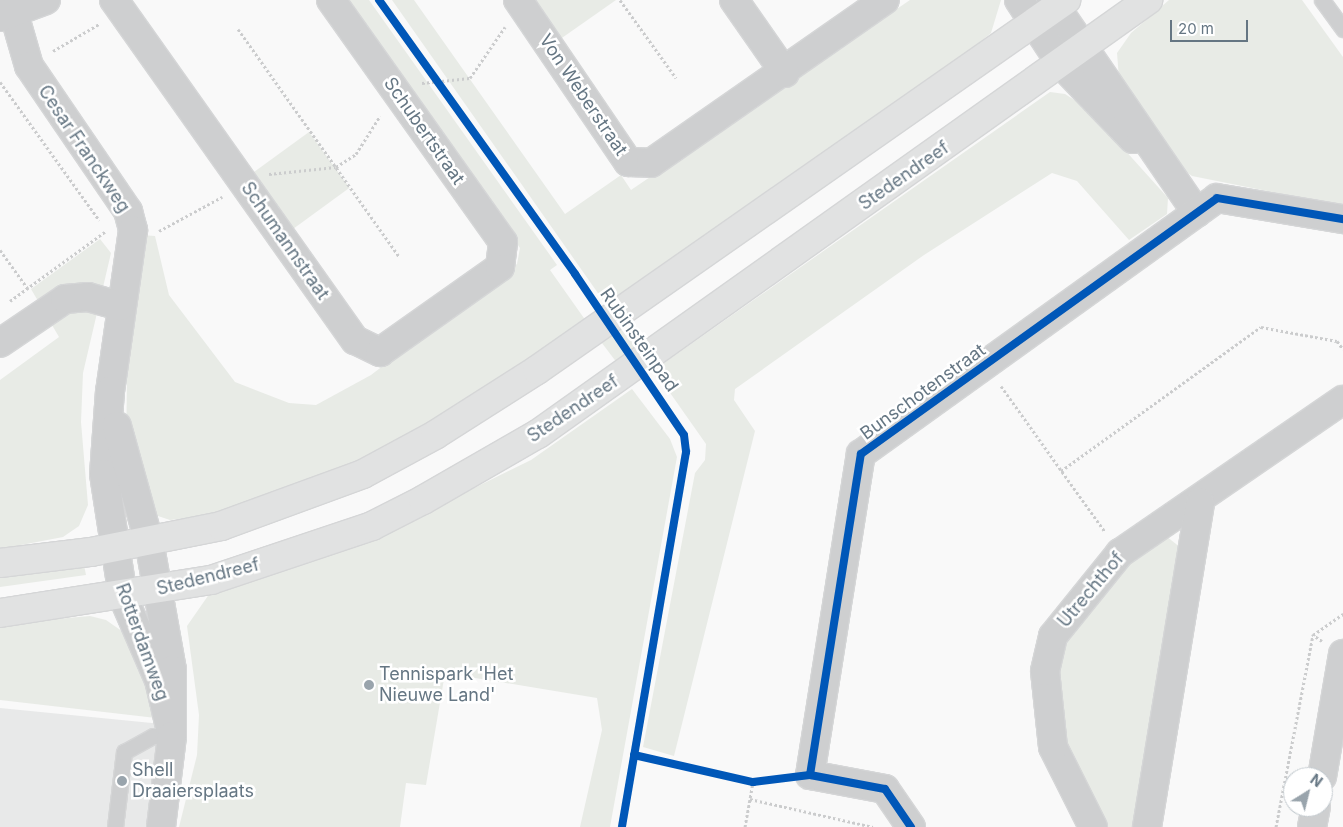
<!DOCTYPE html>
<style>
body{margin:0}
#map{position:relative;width:1343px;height:827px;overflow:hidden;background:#f9f9f9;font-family:Inter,sans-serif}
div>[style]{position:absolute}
.built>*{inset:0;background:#e8e9e9}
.green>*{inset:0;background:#e8ebe6;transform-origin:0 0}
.path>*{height:3px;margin-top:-1.5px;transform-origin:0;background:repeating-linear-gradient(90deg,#cbcccd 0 2.5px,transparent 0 5px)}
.roads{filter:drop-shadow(1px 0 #d5d6d7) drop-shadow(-1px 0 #d5d6d7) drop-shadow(0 1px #d5d6d7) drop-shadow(0 -1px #d5d6d7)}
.service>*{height:15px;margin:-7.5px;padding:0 7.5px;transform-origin:7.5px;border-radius:7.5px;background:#cecfd0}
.minor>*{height:28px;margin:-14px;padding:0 14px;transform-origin:14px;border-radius:14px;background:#cecfd0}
.secondary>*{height:28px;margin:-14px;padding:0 14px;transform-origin:14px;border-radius:14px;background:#e1e2e2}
.cycleway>*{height:8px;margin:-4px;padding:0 4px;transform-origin:4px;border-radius:4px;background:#0057b8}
.dots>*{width:14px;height:14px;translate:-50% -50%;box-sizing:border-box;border:2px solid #fff;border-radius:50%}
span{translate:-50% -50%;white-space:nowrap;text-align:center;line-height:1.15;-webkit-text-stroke:5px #fff;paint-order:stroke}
.street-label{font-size:18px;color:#657683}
.poi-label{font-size:18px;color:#657683}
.left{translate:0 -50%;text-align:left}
.north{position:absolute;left:1283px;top:767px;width:50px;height:50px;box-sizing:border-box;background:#fff;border:1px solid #c1c8cd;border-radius:50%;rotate:36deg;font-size:14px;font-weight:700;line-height:20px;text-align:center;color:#657683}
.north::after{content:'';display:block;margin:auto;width:18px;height:22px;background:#99a4ac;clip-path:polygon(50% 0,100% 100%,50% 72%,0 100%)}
.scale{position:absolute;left:1170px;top:20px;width:78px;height:22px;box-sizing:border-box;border:2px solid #657683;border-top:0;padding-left:6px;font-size:15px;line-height:18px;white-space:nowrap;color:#657683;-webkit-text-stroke:4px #fff;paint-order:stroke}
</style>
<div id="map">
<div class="built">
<div style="clip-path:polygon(0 708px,162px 724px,153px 827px,0 827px)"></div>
</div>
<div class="green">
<div style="clip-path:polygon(347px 0,369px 0,557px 265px,550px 270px,586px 321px,455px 411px,375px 455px,283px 493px,203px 516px,170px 520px,158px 516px,145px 505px,126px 454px,127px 377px,141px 235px,155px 236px,169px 295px,235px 382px,289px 403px,316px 405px,371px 375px,517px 264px,520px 248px)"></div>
<div style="clip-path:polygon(392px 0,414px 0,565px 214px,621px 175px,631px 190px,910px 0,1001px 0,991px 33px,968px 52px,607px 306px)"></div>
<div style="clip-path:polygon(532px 0,616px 0,559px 40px)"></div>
<div style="clip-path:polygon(1169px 0,1302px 0,1343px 57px,1343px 206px,1192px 176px,1172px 162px,1119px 78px,1117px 53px,1131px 33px)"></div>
<div style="clip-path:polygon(1050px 92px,1065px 94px,1087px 108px,1168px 198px,1167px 214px,1129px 240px,1077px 181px,1052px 173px,924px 255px,735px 389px,734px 400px,755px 431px,674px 756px,643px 747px,695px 473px,705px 460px,706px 444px,654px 370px)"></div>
<div style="left:309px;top:132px;width:69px;height:72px;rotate:54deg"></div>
<div style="clip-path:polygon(100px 239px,111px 253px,83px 373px,81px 422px,88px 505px,79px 526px,63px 537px,0 549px,0 380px,59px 337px,31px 289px)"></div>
<div style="left:621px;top:325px;width:34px;height:26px;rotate:53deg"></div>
<div style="clip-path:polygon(632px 389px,670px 439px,677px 457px,610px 827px,580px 827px,602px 730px,597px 698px,445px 673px,426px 785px,406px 783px,400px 827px,179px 827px,197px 755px,199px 715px,187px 626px,212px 590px,367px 541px,531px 460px)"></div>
<div style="clip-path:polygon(1166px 536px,1181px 548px,1134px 827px,1107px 827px,1062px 751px,1054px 693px,1065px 639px,1108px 578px)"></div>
<div style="clip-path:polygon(84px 565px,86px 575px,0 587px,0 573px)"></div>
<div style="clip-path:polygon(90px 616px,106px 620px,126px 634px,140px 658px,156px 718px,0 700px,0 624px)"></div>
</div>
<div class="path">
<div style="left:620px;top:0;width:96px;rotate:54.3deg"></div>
<div style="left:238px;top:29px;width:278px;rotate:54.7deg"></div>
<div style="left:53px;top:51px;width:53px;rotate:-30.4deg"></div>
<div style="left:0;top:82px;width:170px;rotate:54.3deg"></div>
<div style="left:422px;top:83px;width:48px;rotate:-5.9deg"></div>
<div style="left:470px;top:78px;width:62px;rotate:-55.5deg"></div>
<div style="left:269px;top:174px;width:67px;rotate:-6deg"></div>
<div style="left:336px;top:167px;width:24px;rotate:-33deg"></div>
<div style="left:356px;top:154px;width:45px;rotate:-57.7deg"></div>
<div style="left:159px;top:231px;width:72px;rotate:-28.4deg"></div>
<div style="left:0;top:250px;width:48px;rotate:54.3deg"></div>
<div style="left:10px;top:301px;width:119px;rotate:-36.1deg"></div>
<div style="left:1001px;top:386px;width:179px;rotate:54.5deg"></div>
<div style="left:1061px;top:471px;width:246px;rotate:-35.8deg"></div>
<div style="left:1261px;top:327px;width:77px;rotate:10.4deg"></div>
<div style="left:1337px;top:341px;width:10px;rotate:53deg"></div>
<div style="left:1322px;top:641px;width:11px;rotate:-146deg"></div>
<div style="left:1313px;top:635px;width:37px;rotate:-35deg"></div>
<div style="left:750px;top:799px;width:126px;rotate:12.8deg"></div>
<div style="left:745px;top:827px;width:46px;rotate:-79.9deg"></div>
<div style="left:1276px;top:827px;width:196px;rotate:-79.1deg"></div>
</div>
<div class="roads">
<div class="service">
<div style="left:1322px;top:0;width:36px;rotate:54deg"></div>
<div style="left:115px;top:827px;width:76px;rotate:-83.2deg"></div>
<div style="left:124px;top:752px;width:33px;rotate:-29deg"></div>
<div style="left:153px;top:736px;width:19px"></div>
</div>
<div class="minor">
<div style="left:10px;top:0;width:69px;rotate:73.9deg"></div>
<div style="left:29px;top:66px;width:176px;rotate:55.7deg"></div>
<div style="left:128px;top:211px;width:20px;rotate:75deg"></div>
<div style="left:133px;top:230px;width:163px;rotate:98.1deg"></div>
<div style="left:110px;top:391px;width:83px;rotate:94.1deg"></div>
<div style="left:104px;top:474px;width:124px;rotate:81.2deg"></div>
<div style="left:123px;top:597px;width:90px;rotate:66.6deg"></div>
<div style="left:159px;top:680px;width:57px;rotate:76.9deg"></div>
<div style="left:114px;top:0;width:417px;rotate:54.7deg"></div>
<div style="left:355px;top:340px;width:28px;rotate:26deg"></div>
<div style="left:380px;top:352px;width:147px;rotate:-35.3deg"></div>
<div style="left:500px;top:267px;width:25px;rotate:-83deg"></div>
<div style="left:503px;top:242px;width:297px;rotate:-125.4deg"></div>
<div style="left:518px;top:0;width:196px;rotate:55.8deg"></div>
<div style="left:628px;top:162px;width:23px;rotate:2deg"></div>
<div style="left:651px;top:163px;width:285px;rotate:-34.9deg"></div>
<div style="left:734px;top:0;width:89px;rotate:55.1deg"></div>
<div style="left:1019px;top:0;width:77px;rotate:56.7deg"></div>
<div style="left:1061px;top:64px;width:104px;rotate:46.2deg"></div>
<div style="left:1051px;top:0;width:258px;rotate:55.6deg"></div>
<div style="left:0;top:17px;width:49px;rotate:-20.3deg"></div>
<div style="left:0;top:343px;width:78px;rotate:-34.1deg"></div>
<div style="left:65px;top:299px;width:23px;rotate:-5deg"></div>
<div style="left:88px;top:297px;width:33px;rotate:16deg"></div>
<div style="left:117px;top:426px;width:119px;rotate:74.5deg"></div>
<div style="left:149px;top:541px;width:131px;rotate:79.9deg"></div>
<div style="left:172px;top:670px;width:66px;rotate:90deg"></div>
<div style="left:172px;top:736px;width:92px;rotate:96.9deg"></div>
<div style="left:1322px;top:777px;width:125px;rotate:-80.3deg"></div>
<div style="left:911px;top:827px;width:46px;rotate:-124.4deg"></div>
<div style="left:885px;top:789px;width:76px;rotate:-169.4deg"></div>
<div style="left:810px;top:775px;width:325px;rotate:-81deg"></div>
<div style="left:861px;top:454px;width:438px;rotate:-35.7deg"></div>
<div style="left:1217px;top:198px;width:128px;rotate:9.5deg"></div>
<div style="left:1093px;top:827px;width:89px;rotate:-116.6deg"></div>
<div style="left:1053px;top:747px;width:76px;rotate:-96deg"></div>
<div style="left:1045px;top:671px;width:36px;rotate:-77deg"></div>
<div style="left:1053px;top:636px;width:107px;rotate:-51.1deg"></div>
<div style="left:1120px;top:553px;width:270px;rotate:-34.5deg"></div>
<div style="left:1147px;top:827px;width:329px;rotate:-80.7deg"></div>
<div style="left:1312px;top:827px;width:20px;rotate:-79deg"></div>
</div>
<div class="secondary">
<div style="left:0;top:563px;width:92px;rotate:-6.9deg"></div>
<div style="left:91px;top:552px;width:133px;rotate:-11.3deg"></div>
<div style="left:221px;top:526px;width:151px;rotate:-20.1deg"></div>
<div style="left:363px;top:474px;width:82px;rotate:-28.4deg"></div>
<div style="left:435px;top:435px;width:121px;rotate:-32.5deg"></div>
<div style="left:537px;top:370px;width:646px;rotate:-34.97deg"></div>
<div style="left:0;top:613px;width:214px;rotate:-8.9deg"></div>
<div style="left:211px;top:580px;width:170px;rotate:-18.5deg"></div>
<div style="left:372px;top:526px;width:57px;rotate:-27deg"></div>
<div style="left:423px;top:500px;width:133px;rotate:-29.9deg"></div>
<div style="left:538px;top:434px;width:749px;rotate:-35.43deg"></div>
</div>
</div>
<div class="cycleway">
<div style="left:379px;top:0;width:337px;rotate:54.4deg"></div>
<div style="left:575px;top:274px;width:194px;rotate:55.9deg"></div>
<div style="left:684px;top:435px;width:17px;rotate:83deg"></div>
<div style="left:686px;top:452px;width:380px;rotate:99.7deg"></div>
<div style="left:634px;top:755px;width:122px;rotate:12.8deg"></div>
<div style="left:753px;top:782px;width:57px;rotate:-7deg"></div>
<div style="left:810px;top:775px;width:76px;rotate:10.6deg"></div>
<div style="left:885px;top:789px;width:46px;rotate:55.6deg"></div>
<div style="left:810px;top:775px;width:325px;rotate:-81deg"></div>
<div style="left:861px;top:454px;width:438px;rotate:-35.7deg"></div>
<div style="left:1217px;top:198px;width:128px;rotate:9.5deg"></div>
</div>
<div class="dots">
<div style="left:369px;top:685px;background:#99a4ac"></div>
<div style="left:122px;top:781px;background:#99a4ac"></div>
</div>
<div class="street-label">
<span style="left:583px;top:95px;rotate:56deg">Von Weberstraat</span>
<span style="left:424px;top:131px;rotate:55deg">Schubertstraat</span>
<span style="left:84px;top:149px;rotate:56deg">Cesar Franckweg</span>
<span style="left:904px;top:176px;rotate:-35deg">Stedendreef</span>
<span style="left:285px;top:241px;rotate:55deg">Schumannstraat</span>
<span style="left:639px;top:340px;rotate:55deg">Rubinsteinpad</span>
<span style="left:923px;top:392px;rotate:-36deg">Bunschotenstraat</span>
<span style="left:573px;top:409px;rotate:-34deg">Stedendreef</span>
<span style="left:208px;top:577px;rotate:-14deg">Stedendreef</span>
<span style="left:1091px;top:590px;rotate:-50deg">Utrechthof</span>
<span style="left:142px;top:642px;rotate:70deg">Rotterdamweg</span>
</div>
<div class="poi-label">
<span class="left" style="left:379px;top:685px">Tennispark 'Het<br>Nieuwe Land'</span>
<span class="left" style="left:132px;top:781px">Shell<br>Draaiersplaats</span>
</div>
<div class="north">N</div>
<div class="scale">20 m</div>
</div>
